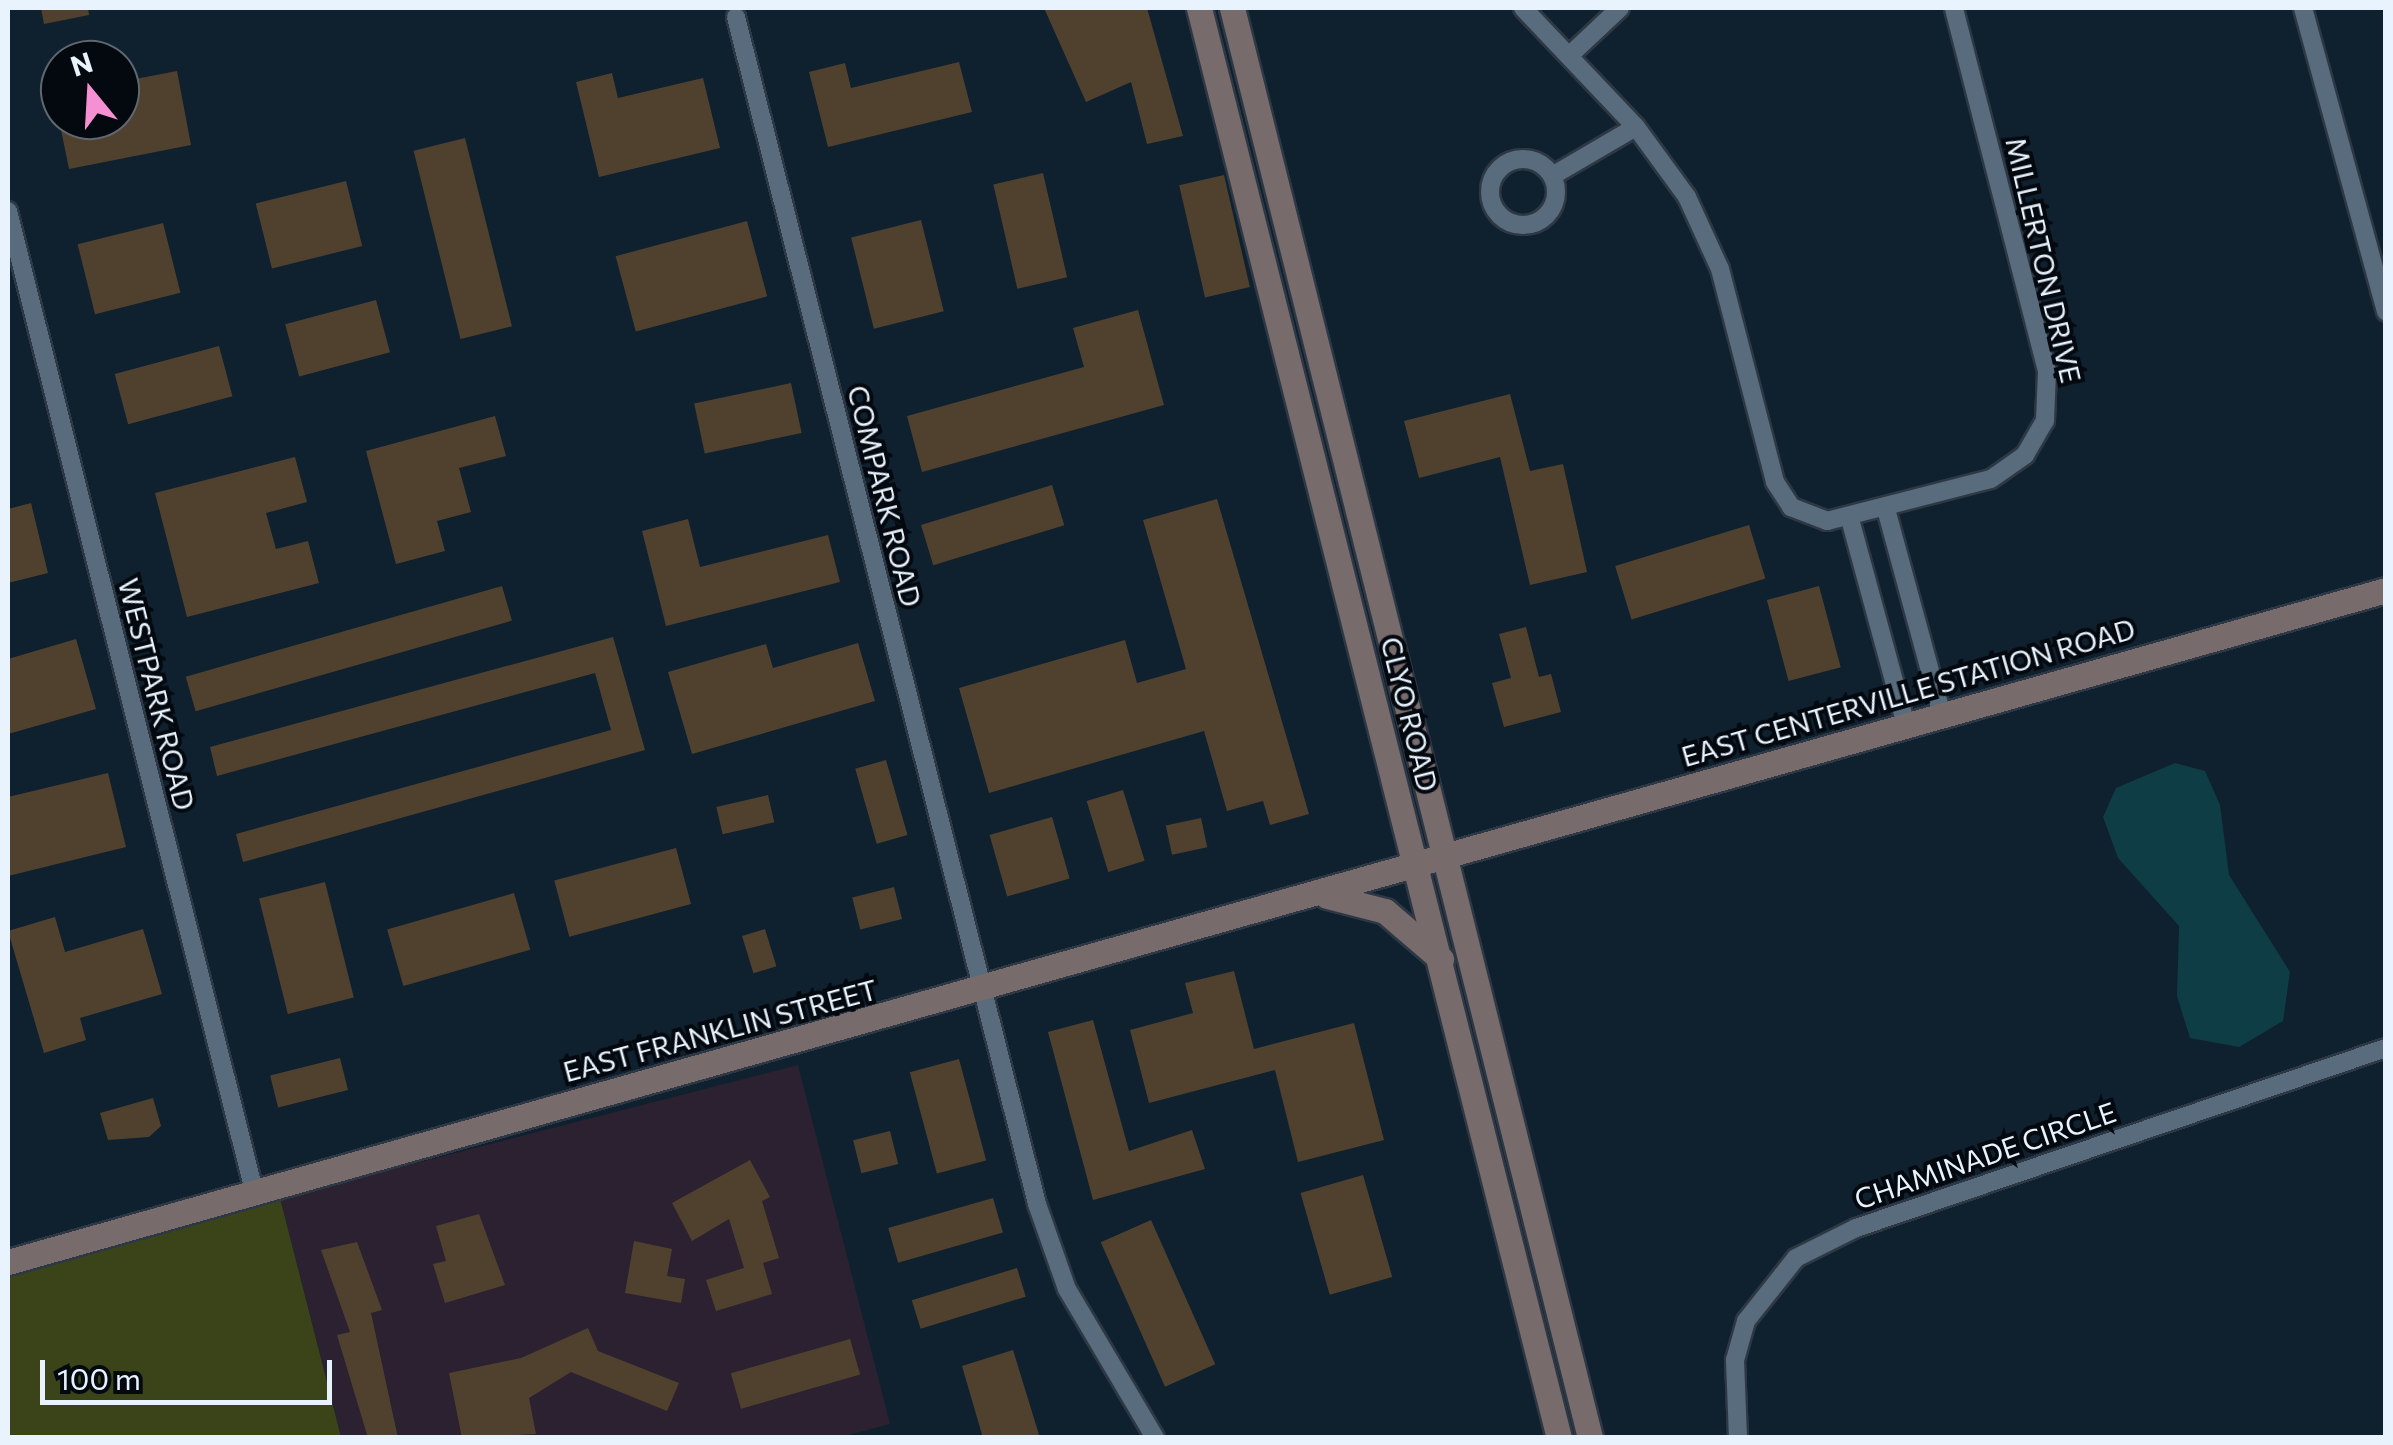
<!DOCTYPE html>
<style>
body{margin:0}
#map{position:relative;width:2393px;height:1445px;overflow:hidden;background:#0f202f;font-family:Commissioner,sans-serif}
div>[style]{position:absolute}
.commercial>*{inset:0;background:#2b2130}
.green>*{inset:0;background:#3b4418}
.water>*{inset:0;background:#0f3d45}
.building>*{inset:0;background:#50412e;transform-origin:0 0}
.roads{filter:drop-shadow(2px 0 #2e3844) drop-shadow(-2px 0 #2e3844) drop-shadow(0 2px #2e3844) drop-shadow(0 -2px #2e3844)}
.street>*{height:18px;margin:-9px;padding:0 9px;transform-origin:9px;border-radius:9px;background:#586c7d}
.street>.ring{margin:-9px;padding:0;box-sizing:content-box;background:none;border:18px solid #586c7d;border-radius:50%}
.secondary>*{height:25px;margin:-12.5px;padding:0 12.5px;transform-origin:12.5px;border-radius:12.5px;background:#786b6c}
span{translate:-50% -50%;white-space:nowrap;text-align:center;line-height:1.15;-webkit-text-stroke:8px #040910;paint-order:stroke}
.street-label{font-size:28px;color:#e8f3fd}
.frame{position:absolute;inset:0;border:10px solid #e8f3fd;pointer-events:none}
.north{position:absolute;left:40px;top:40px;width:100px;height:100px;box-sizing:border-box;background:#040910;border:2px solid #5f676f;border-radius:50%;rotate:342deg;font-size:28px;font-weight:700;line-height:40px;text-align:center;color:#e8f3fd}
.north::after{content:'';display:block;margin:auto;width:35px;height:45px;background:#f591d2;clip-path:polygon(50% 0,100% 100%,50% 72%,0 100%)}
.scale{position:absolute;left:40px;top:1360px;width:292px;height:45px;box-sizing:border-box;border:5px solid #e8f3fd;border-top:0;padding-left:12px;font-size:30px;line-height:35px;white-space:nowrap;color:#e8f3fd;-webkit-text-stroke:8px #040910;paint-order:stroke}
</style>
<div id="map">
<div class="commercial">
<div style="clip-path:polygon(798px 1065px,890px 1424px,837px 1438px,341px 1437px,280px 1198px)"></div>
</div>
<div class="green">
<div style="clip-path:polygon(280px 1198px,341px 1437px,8px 1438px,8px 1262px)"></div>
</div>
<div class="water">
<div style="clip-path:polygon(2175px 763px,2205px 771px,2220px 805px,2229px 875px,2290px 972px,2283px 1021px,2239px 1047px,2190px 1038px,2177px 996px,2179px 926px,2118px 858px,2103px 817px,2116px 788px)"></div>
</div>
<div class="building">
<div style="clip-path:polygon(41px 8px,88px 8px,89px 15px,44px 24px)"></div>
<div style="clip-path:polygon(1044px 8px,1147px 8px,1183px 136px,1147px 144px,1131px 82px,1086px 102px)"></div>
<div style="clip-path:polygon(959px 62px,972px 112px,828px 147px,809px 72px,845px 63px,851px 88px)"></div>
<div style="clip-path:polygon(177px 71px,191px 145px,69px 169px,59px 120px,120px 120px,120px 82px)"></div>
<div style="clip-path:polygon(612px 73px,618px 98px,703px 78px,720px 148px,599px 177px,576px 82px)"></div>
<div style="left:465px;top:138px;width:194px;height:53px;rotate:76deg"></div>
<div style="left:1043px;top:173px;width:107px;height:51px;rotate:77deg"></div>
<div style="left:1224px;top:175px;width:115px;height:46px;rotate:77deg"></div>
<div style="left:346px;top:181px;width:67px;height:93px;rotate:76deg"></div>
<div style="left:921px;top:220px;width:94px;height:72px;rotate:76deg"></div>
<div style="left:747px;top:221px;width:78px;height:136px;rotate:75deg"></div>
<div style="left:163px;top:223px;width:72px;height:88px;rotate:76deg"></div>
<div style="left:376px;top:300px;width:54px;height:94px;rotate:75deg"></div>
<div style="clip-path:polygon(1138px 310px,1164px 405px,922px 472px,907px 416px,1084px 367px,1073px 328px)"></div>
<div style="left:219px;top:346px;width:52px;height:108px;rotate:75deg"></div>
<div style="left:791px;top:383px;width:51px;height:99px;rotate:78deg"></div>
<div style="clip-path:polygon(1510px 394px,1530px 471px,1563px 464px,1587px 572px,1530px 585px,1500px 457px,1419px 478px,1404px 421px)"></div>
<div style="clip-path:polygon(495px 416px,506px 456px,459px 468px,471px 512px,437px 521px,445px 551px,396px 564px,366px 451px)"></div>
<div style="clip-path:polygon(295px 457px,307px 502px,266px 513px,276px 549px,308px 541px,319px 583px,187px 617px,155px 493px)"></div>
<div style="left:1052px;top:485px;width:42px;height:137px;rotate:73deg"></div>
<div style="clip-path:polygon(1217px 499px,1309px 814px,1270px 825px,1263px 801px,1227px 811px,1204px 731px,989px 793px,959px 688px,1125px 640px,1137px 683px,1186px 669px,1143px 520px)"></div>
<div style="clip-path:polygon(31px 503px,48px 573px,8px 583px,8px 509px)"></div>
<div style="clip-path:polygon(688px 519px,700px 567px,828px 535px,840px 582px,666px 626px,642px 531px)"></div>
<div style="left:1749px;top:525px;width:56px;height:140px;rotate:73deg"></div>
<div style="left:502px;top:586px;width:36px;height:329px;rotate:74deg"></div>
<div style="left:1819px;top:586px;width:84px;height:54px;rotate:75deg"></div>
<div style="clip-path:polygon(1526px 627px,1539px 677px,1551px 674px,1561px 712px,1504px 727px,1492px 683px,1511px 678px,1499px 634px)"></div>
<div style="clip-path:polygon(613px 637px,645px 750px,243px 862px,236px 834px,611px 730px,595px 673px,217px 776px,210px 747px)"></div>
<div style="clip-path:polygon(76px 639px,96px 709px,8px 734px,8px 659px)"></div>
<div style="clip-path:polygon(858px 643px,875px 701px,692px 754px,668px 672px,766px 644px,773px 668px)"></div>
<div style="left:886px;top:760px;width:78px;height:32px;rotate:74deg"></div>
<div style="clip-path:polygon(108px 773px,126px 847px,8px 876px,8px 797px)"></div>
<div style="left:1123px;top:790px;width:74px;height:38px;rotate:73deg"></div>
<div style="left:768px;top:795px;width:28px;height:53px;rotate:77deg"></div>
<div style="left:1052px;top:817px;width:64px;height:65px;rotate:74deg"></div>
<div style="left:1201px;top:818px;width:30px;height:36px;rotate:78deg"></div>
<div style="left:676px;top:848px;width:58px;height:126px;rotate:75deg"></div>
<div style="left:325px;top:882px;width:119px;height:68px;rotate:76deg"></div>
<div style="left:894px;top:887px;width:33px;height:43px;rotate:76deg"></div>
<div style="left:514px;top:893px;width:59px;height:132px;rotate:74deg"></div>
<div style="clip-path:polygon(55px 917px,65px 952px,143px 929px,162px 994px,80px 1018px,86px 1040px,44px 1053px,8px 931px)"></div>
<div style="left:765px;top:929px;width:39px;height:24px;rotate:73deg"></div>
<div style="clip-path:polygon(1234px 971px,1254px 1049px,1354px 1023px,1384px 1140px,1298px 1162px,1275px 1070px,1149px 1103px,1130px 1030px,1193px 1013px,1185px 983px)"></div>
<div style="clip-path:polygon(1093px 1020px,1129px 1151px,1192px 1130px,1205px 1169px,1093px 1200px,1048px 1032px)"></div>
<div style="left:340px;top:1058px;width:33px;height:72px;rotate:76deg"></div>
<div style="left:959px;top:1059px;width:105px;height:51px;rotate:75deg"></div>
<div style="clip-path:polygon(153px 1098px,161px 1126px,149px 1137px,108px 1140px,100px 1113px)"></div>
<div style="left:890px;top:1131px;width:34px;height:38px;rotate:76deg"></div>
<div style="clip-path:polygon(750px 1160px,770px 1197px,762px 1201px,779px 1258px,763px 1263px,772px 1294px,716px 1311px,706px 1280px,744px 1268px,729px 1219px,692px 1241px,672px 1203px)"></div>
<div style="left:1363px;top:1175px;width:106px;height:65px;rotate:74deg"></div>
<div style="left:993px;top:1198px;width:36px;height:109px;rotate:74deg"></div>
<div style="clip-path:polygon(479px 1214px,505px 1285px,445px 1303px,433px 1264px,446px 1261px,436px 1226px)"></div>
<div style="left:1151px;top:1220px;width:158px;height:55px;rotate:66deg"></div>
<div style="clip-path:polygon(634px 1241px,672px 1249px,667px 1276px,685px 1279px,681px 1303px,625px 1293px)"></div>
<div style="clip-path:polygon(357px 1242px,382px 1310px,371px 1313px,398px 1438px,368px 1438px,337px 1335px,350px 1332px,321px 1250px)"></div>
<div style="left:1017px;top:1268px;width:30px;height:110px;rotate:73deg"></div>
<div style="clip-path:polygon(588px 1328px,598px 1351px,679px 1383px,667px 1411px,571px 1372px,529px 1398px,536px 1434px,462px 1438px,449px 1373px,521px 1358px)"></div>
<div style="left:850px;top:1339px;width:37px;height:124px;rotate:74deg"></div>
<div style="clip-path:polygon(1013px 1350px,1040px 1438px,983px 1438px,962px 1366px)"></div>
</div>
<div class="roads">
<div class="street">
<div style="left:1523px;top:8px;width:164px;rotate:46.5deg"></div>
<div style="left:1636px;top:127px;width:87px;rotate:53.9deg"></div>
<div style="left:1687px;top:197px;width:79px;rotate:65.4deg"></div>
<div style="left:1720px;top:269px;width:220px;rotate:75.5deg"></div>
<div style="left:1775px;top:482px;width:30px;rotate:57deg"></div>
<div style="left:1791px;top:507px;width:39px;rotate:21deg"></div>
<div style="left:1827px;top:521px;width:169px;rotate:-14.4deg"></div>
<div style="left:1991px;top:479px;width:42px;rotate:-35.2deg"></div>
<div style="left:2025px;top:455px;width:39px;rotate:-60deg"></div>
<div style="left:2045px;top:421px;width:50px;rotate:-87.7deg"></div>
<div style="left:2047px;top:371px;width:375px;rotate:-104.4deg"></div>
<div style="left:2303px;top:8px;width:315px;rotate:74.7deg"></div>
<div style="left:736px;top:17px;width:1225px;rotate:75.77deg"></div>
<div style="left:1037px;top:1204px;width:90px;rotate:70.6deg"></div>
<div style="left:1067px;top:1289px;width:173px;rotate:59.4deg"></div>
<div style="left:1571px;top:54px;width:67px;rotate:-43.2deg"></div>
<div class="ring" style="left:1490px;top:159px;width:48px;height:48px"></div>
<div style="left:1552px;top:176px;width:97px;rotate:-30.3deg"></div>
<div style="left:8px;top:211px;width:1010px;rotate:75.91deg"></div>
<div style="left:1886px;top:509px;width:209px;rotate:74.8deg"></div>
<div style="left:1850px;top:519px;width:209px;rotate:74.8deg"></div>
<div style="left:1738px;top:1438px;width:78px;rotate:-92.2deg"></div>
<div style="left:1735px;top:1360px;width:41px;rotate:-74.2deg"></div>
<div style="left:1746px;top:1321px;width:80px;rotate:-51.6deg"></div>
<div style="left:1796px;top:1258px;width:67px;rotate:-26.6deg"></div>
<div style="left:1856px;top:1228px;width:560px;rotate:-18.76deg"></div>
</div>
<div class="secondary">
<div style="left:1199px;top:8px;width:1475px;rotate:75.87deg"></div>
<div style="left:1232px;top:8px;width:1474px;rotate:75.94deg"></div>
<div style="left:1327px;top:896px;width:60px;rotate:14.5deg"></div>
<div style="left:1385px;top:911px;width:74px;rotate:40.6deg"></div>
<div style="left:8px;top:1262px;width:2471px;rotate:-15.78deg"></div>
</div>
</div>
<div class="street-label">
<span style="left:2044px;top:260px;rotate:77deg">MILLERTON DRIVE</span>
<span style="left:885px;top:496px;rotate:76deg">COMPARK ROAD</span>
<span style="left:1908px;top:692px;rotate:-16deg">EAST CENTERVILLE STATION ROAD</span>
<span style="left:157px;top:694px;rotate:76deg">WESTPARK ROAD</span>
<span style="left:1410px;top:714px;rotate:76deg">CLYO ROAD</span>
<span style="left:720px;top:1030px;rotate:-15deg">EAST FRANKLIN STREET</span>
<span style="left:1985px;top:1155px;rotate:-19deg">CHAMINADE CIRCLE</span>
</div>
<div class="frame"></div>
<div class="north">N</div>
<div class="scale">100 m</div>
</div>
